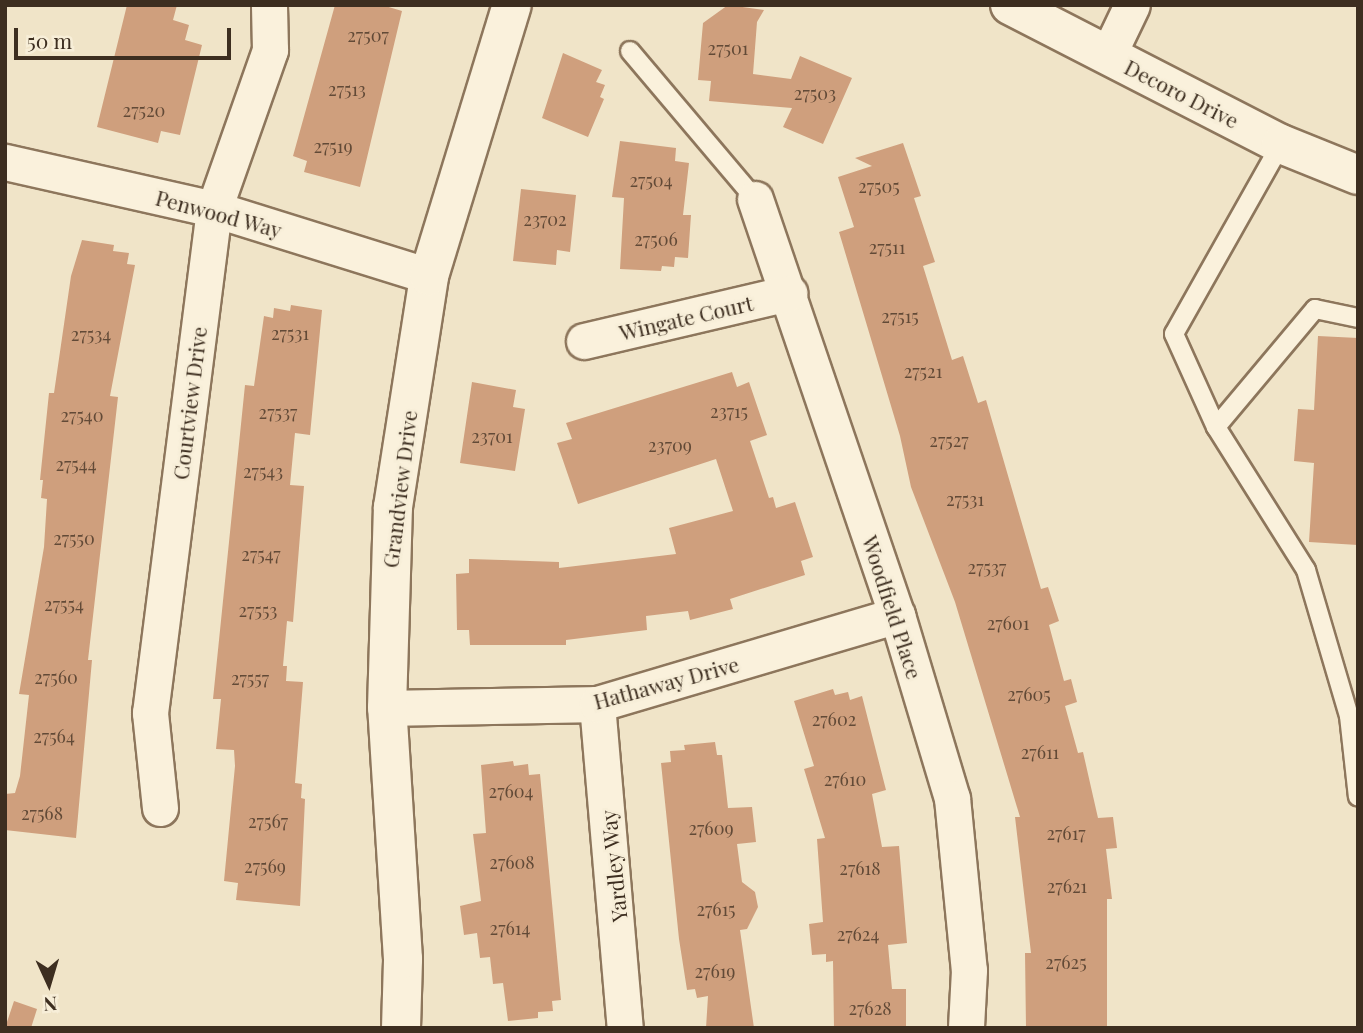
<!DOCTYPE html>
<style>
body{margin:0}
#map{position:relative;width:1363px;height:1033px;overflow:hidden;background:#f0e4c8;font-family:"Playfair Display",serif}
div>[style]{position:absolute}
.building>*{inset:0;background:#cf9f7d}
.roads{filter:drop-shadow(2px 0 #8d765c) drop-shadow(-2px 0 #8d765c) drop-shadow(0 2px #8d765c) drop-shadow(0 -2px #8d765c)}
.service>*{height:18px;margin:-9px;padding:0 9px;transform-origin:9px;border-radius:9px;background:#faf1dc}
.minor>*{height:35px;margin:-17.5px;padding:0 17.5px;transform-origin:17.5px;border-radius:17.5px;background:#faf1dc}
.tertiary>*{height:38px;margin:-19px;padding:0 19px;transform-origin:19px;border-radius:19px;background:#faf1dc}
.secondary>*{height:38px;margin:-19px;padding:0 19px;transform-origin:19px;border-radius:19px;background:#faf1dc}
span{translate:-50% -50%;white-space:nowrap;text-align:center;line-height:1.15;-webkit-text-stroke:5px #f7eed8;paint-order:stroke}
.number-label{font-size:18px;color:#624a37}
.number-label span{-webkit-text-stroke-width:0}
.street-label{font-size:21px;color:#3d2e20}
.frame{position:absolute;inset:0;border:7px solid #3d2e20;pointer-events:none}
.north{position:absolute;left:14px;top:949px;width:70px;height:70px;-webkit-text-stroke:5px #f7eed8;paint-order:stroke;rotate:176deg;font-size:19px;font-weight:700;line-height:28px;text-align:center;color:#3d2e20}
.north::after{content:'';display:block;margin:auto;width:24px;height:32px;background:#3d2e20;clip-path:polygon(50% 0,100% 100%,50% 72%,0 100%)}
.scale{position:absolute;left:14px;top:28px;width:217px;height:32px;box-sizing:border-box;border:4px solid #3d2e20;border-top:0;padding-left:9px;font-size:21px;line-height:24px;white-space:nowrap;color:#3d2e20;-webkit-text-stroke:5px #f7eed8;paint-order:stroke}
</style>
<div id="map">
<div class="building">
<div style="clip-path:polygon(127px 5px,177px 5px,173px 20px,189px 25px,185px 40px,202px 45px,180px 135px,161px 131px,158px 143px,97px 127px)"></div>
<div style="clip-path:polygon(335px 5px,382px 5px,402px 11px,360px 187px,304px 172px,307px 161px,293px 156px)"></div>
<div style="clip-path:polygon(728px 5px,764px 10px,757px 22px,753px 74px,791px 79px,800px 56px,852px 78px,823px 144px,783px 127px,792px 108px,709px 101px,711px 81px,698px 80px,703px 23px)"></div>
<div style="clip-path:polygon(563px 53px,602px 70px,596px 82px,605px 85px,600px 97px,604px 99px,588px 137px,542px 118px)"></div>
<div style="clip-path:polygon(620px 141px,676px 148px,675px 161px,689px 163px,683px 215px,691px 215px,688px 258px,675px 257px,674px 267px,662px 266px,661px 271px,620px 269px,624px 198px,612px 197px)"></div>
<div style="clip-path:polygon(903px 143px,921px 196px,914px 198px,935px 262px,923px 266px,952px 360px,963px 356px,978px 403px,986px 400px,1041px 589px,1048px 587px,1059px 621px,1049px 625px,1064px 681px,1071px 679px,1077px 702px,1065px 706px,1078px 753px,1083px 752px,1098px 818px,1113px 817px,1117px 848px,1106px 849px,1112px 899px,1107px 899px,1107px 1028px,1026px 1028px,1025px 953px,1031px 953px,1015px 817px,1020px 817px,955px 602px,911px 487px,900px 436px,839px 232px,854px 227px,838px 177px,872px 166px,855px 158px)"></div>
<div style="clip-path:polygon(521px 189px,576px 195px,570px 252px,557px 250px,556px 265px,513px 261px)"></div>
<div style="clip-path:polygon(82px 240px,114px 245px,113px 251px,129px 253px,127px 264px,135px 265px,110px 396px,118px 397px,88px 660px,92px 660px,76px 838px,5px 830px,5px 794px,15px 793px,20px 776px,29px 695px,19px 694px,44px 547px,47px 499px,41px 498px,43px 480px,40px 480px,49px 393px,54px 393px,71px 276px)"></div>
<div style="clip-path:polygon(291px 305px,322px 310px,310px 435px,295px 433px,290px 485px,304px 486px,293px 622px,287px 621px,283px 666px,287px 666px,286px 681px,303px 682px,295px 783px,302px 784px,301px 798px,305px 799px,300px 906px,236px 900px,238px 883px,224px 881px,235px 766px,234px 750px,216px 749px,221px 699px,213px 699px,245px 385px,254px 386px,264px 316px,273px 318px,274px 308px,290px 311px)"></div>
<div style="clip-path:polygon(1318px 336px,1358px 338px,1358px 545px,1309px 542px,1314px 463px,1294px 461px,1298px 409px,1314px 410px)"></div>
<div style="clip-path:polygon(732px 372px,737px 387px,749px 382px,767px 435px,750px 441px,769px 498px,773px 497px,776px 508px,795px 502px,813px 557px,801px 561px,805px 575px,730px 599px,733px 609px,690px 620px,688px 611px,646px 616px,647px 630px,566px 640px,566px 645px,470px 645px,469px 630px,457px 630px,456px 574px,469px 573px,469px 559px,559px 562px,559px 568px,676px 554px,669px 528px,733px 511px,716px 459px,578px 504px,557px 443px,572px 439px,566px 423px)"></div>
<div style="clip-path:polygon(472px 382px,516px 390px,513px 407px,525px 409px,515px 471px,460px 463px)"></div>
<div style="clip-path:polygon(833px 689px,835px 695px,848px 692px,850px 700px,862px 696px,886px 790px,872px 794px,882px 847px,899px 846px,907px 943px,888px 945px,892px 989px,906px 989px,906px 1028px,834px 1028px,833px 961px,826px 962px,826px 954px,812px 955px,809px 924px,823px 922px,817px 839px,825px 838px,804px 769px,814px 766px,794px 701px)"></div>
<div style="clip-path:polygon(715px 742px,717px 755px,722px 755px,728px 808px,752px 807px,756px 842px,737px 844px,742px 882px,755px 892px,758px 907px,747px 929px,740px 930px,754px 1028px,706px 1028px,708px 996px,697px 998px,695px 989px,687px 990px,679px 939px,661px 763px,671px 762px,670px 751px,685px 750px,684px 745px)"></div>
<div style="clip-path:polygon(513px 761px,514px 766px,528px 764px,529px 775px,540px 774px,561px 1000px,552px 1001px,553px 1011px,538px 1012px,538px 1018px,508px 1021px,503px 983px,493px 984px,490px 957px,480px 958px,477px 933px,464px 935px,460px 906px,481px 901px,473px 834px,486px 833px,481px 765px)"></div>
<div style="clip-path:polygon(14px 1001px,37px 1009px,31px 1028px,5px 1028px)"></div>
</div>
<div class="roads">
<div class="service">
<div style="left:630px;top:51px;width:194px;rotate:49.8deg"></div>
<div style="left:1281px;top:144px;width:218px;rotate:119.4deg"></div>
<div style="left:1174px;top:334px;width:102px;rotate:65.7deg"></div>
<div style="left:1216px;top:427px;width:169px;rotate:57.8deg"></div>
<div style="left:1306px;top:570px;width:152px;rotate:73.6deg"></div>
<div style="left:1349px;top:716px;width:81px;rotate:83.7deg"></div>
<div style="left:1216px;top:427px;width:154px;rotate:-50deg"></div>
<div style="left:1315px;top:309px;width:44px;rotate:11.8deg"></div>
</div>
<div class="minor">
<div style="left:1108px;top:55px;width:55px;rotate:-64.4deg"></div>
<div style="left:5px;top:162px;width:214px;rotate:12.7deg"></div>
<div style="left:214px;top:209px;width:225px;rotate:17.3deg"></div>
<div style="left:755px;top:199px;width:440px;rotate:71.2deg"></div>
<div style="left:897px;top:615px;width:191px;rotate:73.3deg"></div>
<div style="left:952px;top:798px;width:173px;rotate:84.4deg"></div>
<div style="left:969px;top:970px;width:58px;rotate:93deg"></div>
<div style="left:584px;top:341px;width:211px;rotate:-13.2deg"></div>
<div style="left:597px;top:704px;width:325px;rotate:85.1deg"></div>
<div style="left:387px;top:708px;width:210px;rotate:-1.1deg"></div>
<div style="left:597px;top:704px;width:313px;rotate:-16.5deg"></div>
<div style="left:160px;top:808px;width:96px;rotate:-96deg"></div>
<div style="left:150px;top:713px;width:508px;rotate:-82.76deg"></div>
<div style="left:214px;top:209px;width:169px;rotate:-70.6deg"></div>
<div style="left:270px;top:50px;width:45px;rotate:-91.3deg"></div>
</div>
<div class="tertiary">
<div style="left:401px;top:1028px;width:69px;rotate:-88.3deg"></div>
<div style="left:403px;top:959px;width:252px;rotate:-93.6deg"></div>
<div style="left:387px;top:708px;width:201px;rotate:-88.3deg"></div>
<div style="left:393px;top:507px;width:234px;rotate:-81.1deg"></div>
<div style="left:429px;top:276px;width:283px;rotate:-73deg"></div>
</div>
<div class="secondary">
<div style="left:1010px;top:5px;width:305px;rotate:27.2deg"></div>
<div style="left:1281px;top:144px;width:83px;rotate:21.9deg"></div>
</div>
</div>
<div class="number-label">
<span style="left:368px;top:35px">27507</span>
<span style="left:728px;top:48px">27501</span>
<span style="left:347px;top:89px">27513</span>
<span style="left:815px;top:93px">27503</span>
<span style="left:144px;top:110px">27520</span>
<span style="left:333px;top:146px">27519</span>
<span style="left:651px;top:180px">27504</span>
<span style="left:879px;top:186px">27505</span>
<span style="left:545px;top:219px">23702</span>
<span style="left:656px;top:239px">27506</span>
<span style="left:887px;top:247px">27511</span>
<span style="left:900px;top:316px">27515</span>
<span style="left:290px;top:333px">27531</span>
<span style="left:91px;top:334px">27534</span>
<span style="left:923px;top:371px">27521</span>
<span style="left:729px;top:411px">23715</span>
<span style="left:278px;top:412px">27537</span>
<span style="left:82px;top:415px">27540</span>
<span style="left:492px;top:436px">23701</span>
<span style="left:949px;top:440px">27527</span>
<span style="left:670px;top:445px">23709</span>
<span style="left:76px;top:464px">27544</span>
<span style="left:263px;top:471px">27543</span>
<span style="left:965px;top:499px">27531</span>
<span style="left:74px;top:538px">27550</span>
<span style="left:261px;top:554px">27547</span>
<span style="left:987px;top:567px">27537</span>
<span style="left:64px;top:604px">27554</span>
<span style="left:258px;top:610px">27553</span>
<span style="left:1008px;top:623px">27601</span>
<span style="left:56px;top:677px">27560</span>
<span style="left:250px;top:678px">27557</span>
<span style="left:1029px;top:694px">27605</span>
<span style="left:834px;top:719px">27602</span>
<span style="left:54px;top:736px">27564</span>
<span style="left:1040px;top:752px">27611</span>
<span style="left:845px;top:779px">27610</span>
<span style="left:511px;top:791px">27604</span>
<span style="left:42px;top:813px">27568</span>
<span style="left:268px;top:821px">27567</span>
<span style="left:711px;top:828px">27609</span>
<span style="left:1066px;top:833px">27617</span>
<span style="left:512px;top:862px">27608</span>
<span style="left:265px;top:866px">27569</span>
<span style="left:860px;top:868px">27618</span>
<span style="left:1067px;top:886px">27621</span>
<span style="left:716px;top:909px">27615</span>
<span style="left:510px;top:928px">27614</span>
<span style="left:858px;top:934px">27624</span>
<span style="left:1066px;top:962px">27625</span>
<span style="left:715px;top:971px">27619</span>
<span style="left:870px;top:1008px">27628</span>
</div>
<div class="street-label">
<span style="left:1182px;top:93px;rotate:27deg">Decoro Drive</span>
<span style="left:219px;top:213px;rotate:15deg">Penwood Way</span>
<span style="left:686px;top:317px;rotate:-13deg">Wingate Court</span>
<span style="left:189px;top:403px;rotate:-83deg">Courtview Drive</span>
<span style="left:399px;top:489px;rotate:-83deg">Grandview Drive</span>
<span style="left:893px;top:607px;rotate:72deg">Woodfield Place</span>
<span style="left:666px;top:682px;rotate:-15deg">Hathaway Drive</span>
<span style="left:613px;top:866px;rotate:-96deg">Yardley Way</span>
</div>
<div class="frame"></div>
<div class="north">N</div>
<div class="scale">50 m</div>
</div>
